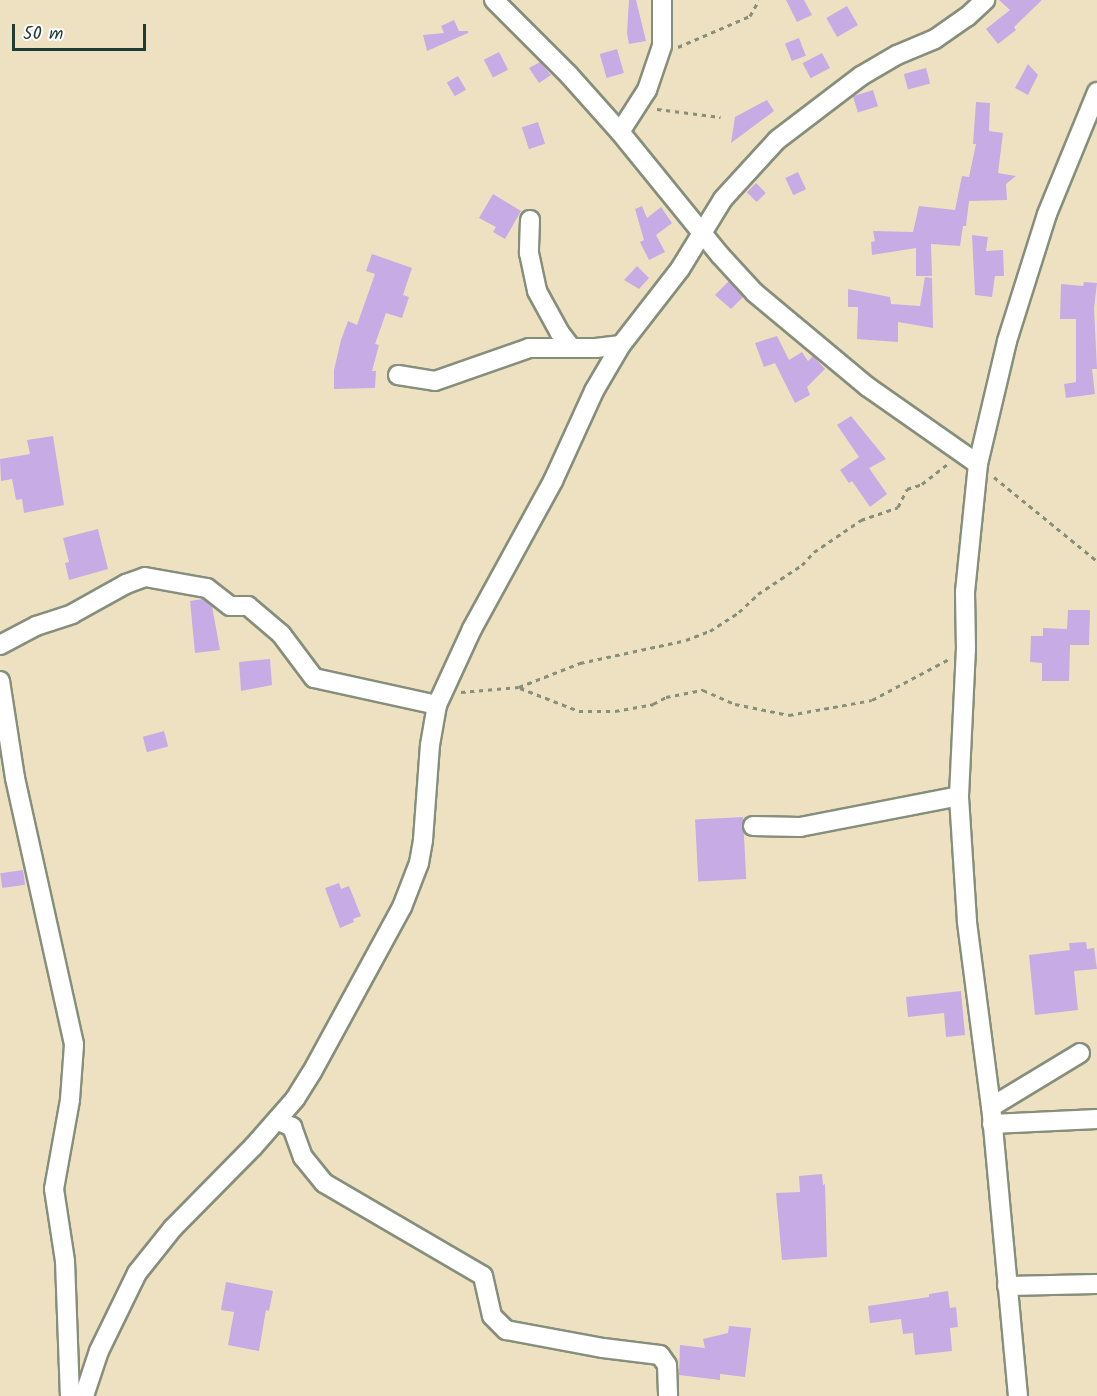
<!DOCTYPE html>
<style>
body{margin:0}
#map{position:relative;width:1097px;height:1396px;overflow:hidden;background:#eee1c2;font-family:Kalam,sans-serif}
div>[style]{position:absolute}
.building>*{inset:0;background:#c7abe4;transform-origin:0 0}
.path>*{height:3px;margin-top:-1.5px;transform-origin:0;background:repeating-linear-gradient(90deg,#868f7b 0 4.5px,transparent 0 9px)}
.roads{filter:drop-shadow(2px 0 #868f7b) drop-shadow(-2px 0 #868f7b) drop-shadow(0 2px #868f7b) drop-shadow(0 -2px #868f7b)}
.street>*{height:18px;margin:-9px;padding:0 9px;transform-origin:9px;border-radius:9px;background:#fff}
span{translate:-50% -50%;white-space:nowrap;text-align:center;line-height:1.15;-webkit-text-stroke:4.5px #fff;paint-order:stroke}
.scale{position:absolute;left:12px;top:24px;width:134px;height:27px;box-sizing:border-box;border:3px solid #1f3d34;border-top:0;padding-left:8px;font-size:18px;line-height:21px;white-space:nowrap;color:#1f3d34;-webkit-text-stroke:4px #fff;paint-order:stroke}
</style>
<div id="map">
<div class="building">
<div style="clip-path:polygon(629px 0,636px 0,646px 41px,629px 44px,627px 33px)"></div>
<div style="clip-path:polygon(786px 0,804px 0,812px 15px,797px 22px)"></div>
<div style="clip-path:polygon(999px 0,1042px 0,1014px 27px,1016px 30px,998px 44px,986px 29px,1010px 10px)"></div>
<div style="left:847px;top:6px;width:22px;height:24px;rotate:60deg"></div>
<div style="clip-path:polygon(454px 20px,459px 31px,468px 31px,468px 33px,427px 51px,423px 35px,444px 33px,441px 26px)"></div>
<div style="left:799px;top:38px;width:19px;height:15px;rotate:69deg"></div>
<div style="left:617px;top:49px;width:25px;height:18px;rotate:74deg"></div>
<div style="left:499px;top:52px;width:20px;height:17px;rotate:63deg"></div>
<div style="left:822px;top:53px;width:17px;height:22px;rotate:62deg"></div>
<div style="clip-path:polygon(540px 62px,551px 75px,539px 83px,529px 68px)"></div>
<div style="clip-path:polygon(1028px 64px,1038px 75px,1028px 95px,1015px 88px)"></div>
<div style="left:926px;top:68px;width:16px;height:23px;rotate:75deg"></div>
<div style="left:458px;top:76px;width:16px;height:13px;rotate:60deg"></div>
<div style="left:873px;top:90px;width:17px;height:21px;rotate:73deg"></div>
<div style="clip-path:polygon(767px 100px,774px 111px,731px 143px,735px 117px)"></div>
<div style="clip-path:polygon(976px 102px,990px 103px,989px 131px,1003px 133px,998px 173px,1016px 176px,1006px 184px,1007px 200px,969px 201px,966px 226px,963px 226px,960px 246px,931px 244px,932px 276px,916px 276px,916px 248px,872px 255px,871px 242px,875px 241px,873px 231px,913px 232px,919px 206px,955px 210px,962px 176px,969px 177px,976px 144px,973px 144px)"></div>
<div style="left:538px;top:122px;width:23px;height:17px;rotate:72deg"></div>
<div style="left:798px;top:172px;width:19px;height:14px;rotate:65deg"></div>
<div style="left:756px;top:183px;width:14px;height:13px;rotate:45deg"></div>
<div style="clip-path:polygon(493px 194px,521px 211px,505px 239px,493px 232px,496px 227px,479px 218px)"></div>
<div style="clip-path:polygon(642px 206px,647px 218px,661px 207px,672px 223px,656px 235px,665px 252px,649px 260px,640px 242px,644px 240px,635px 209px)"></div>
<div style="clip-path:polygon(972px 235px,988px 237px,986px 251px,1003px 250px,1004px 276px,995px 276px,992px 297px,975px 295px)"></div>
<div style="clip-path:polygon(372px 254px,412px 268px,403px 295px,409px 297px,402px 318px,386px 313px,375px 344px,379px 345px,372px 371px,376px 371px,375px 388px,334px 389px,334px 370px,341px 340px,348px 321px,357px 325px,375px 274px,366px 271px)"></div>
<div style="clip-path:polygon(637px 266px,649px 278px,639px 289px,624px 280px)"></div>
<div style="clip-path:polygon(925px 277px,932px 278px,933px 328px,898px 322px,898px 342px,857px 339px,858px 307px,848px 307px,848px 289px,890px 297px,891px 304px,920px 306px)"></div>
<div style="clip-path:polygon(729px 281px,743px 297px,731px 309px,715px 295px)"></div>
<div style="clip-path:polygon(1084px 282px,1097px 283px,1094px 308px,1097px 369px,1092px 369px,1095px 394px,1066px 398px,1064px 384px,1076px 382px,1076px 319px,1060px 319px,1061px 284px,1083px 286px)"></div>
<div style="clip-path:polygon(777px 336px,789px 360px,802px 352px,808px 361px,813px 356px,825px 369px,807px 387px,810px 395px,795px 403px,775px 363px,764px 367px,755px 343px)"></div>
<div style="clip-path:polygon(851px 416px,886px 459px,869px 468px,887px 494px,870px 507px,852px 481px,849px 483px,840px 470px,859px 457px,837px 425px)"></div>
<div style="clip-path:polygon(53px 436px,64px 505px,24px 513px,22px 499px,16px 500px,12px 479px,1px 481px,0 459px,30px 454px,27px 440px)"></div>
<div style="clip-path:polygon(98px 529px,108px 569px,69px 580px,65px 563px,69px 562px,63px 538px)"></div>
<div style="clip-path:polygon(203px 599px,212px 606px,220px 650px,195px 653px,190px 601px)"></div>
<div style="clip-path:polygon(1068px 610px,1090px 610px,1089px 645px,1070px 645px,1069px 681px,1042px 681px,1042px 663px,1030px 662px,1031px 636px,1043px 636px,1043px 628px,1067px 629px)"></div>
<div style="clip-path:polygon(270px 659px,272px 685px,241px 691px,239px 662px)"></div>
<div style="left:164px;top:731px;width:16px;height:22px;rotate:75deg"></div>
<div style="left:743px;top:817px;width:62px;height:48px;rotate:87deg"></div>
<div style="left:23px;top:870px;width:15px;height:23px;rotate:82deg"></div>
<div style="clip-path:polygon(339px 883px,341px 889px,349px 886px,361px 916px,353px 919px,354px 922px,340px 928px,325px 888px)"></div>
<div style="clip-path:polygon(1086px 942px,1087px 949px,1094px 948px,1097px 969px,1074px 971px,1078px 1010px,1035px 1015px,1029px 955px,1070px 950px,1069px 943px)"></div>
<div style="clip-path:polygon(961px 991px,965px 1035px,946px 1037px,944px 1013px,908px 1017px,906px 997px)"></div>
<div style="clip-path:polygon(822px 1174px,823px 1185px,825px 1184px,827px 1257px,782px 1260px,776px 1193px,800px 1192px,799px 1176px)"></div>
<div style="clip-path:polygon(226px 1282px,273px 1291px,269px 1311px,266px 1310px,259px 1351px,228px 1345px,234px 1312px,221px 1310px)"></div>
<div style="clip-path:polygon(948px 1291px,950px 1308px,956px 1307px,958px 1327px,950px 1328px,952px 1351px,915px 1355px,913px 1333px,903px 1334px,901px 1319px,870px 1323px,868px 1306px,929px 1297px,929px 1294px)"></div>
<div style="clip-path:polygon(729px 1326px,751px 1328px,745px 1377px,720px 1374px,720px 1380px,679px 1375px,680px 1345px,705px 1348px,703px 1339px,728px 1333px)"></div>
</div>
<div class="path">
<div style="left:678px;top:47px;width:78px;rotate:-23.3deg"></div>
<div style="left:750px;top:16px;width:18px;rotate:-61deg"></div>
<div style="left:657px;top:109px;width:64px;rotate:7.2deg"></div>
<div style="left:994px;top:477px;width:133px;rotate:39.2deg"></div>
<div style="left:520px;top:688px;width:63px;rotate:21.3deg"></div>
<div style="left:579px;top:711px;width:36px"></div>
<div style="left:615px;top:711px;width:39px;rotate:-10deg"></div>
<div style="left:653px;top:704px;width:15px;rotate:-28deg"></div>
<div style="left:666px;top:697px;width:38px;rotate:-11deg"></div>
<div style="left:703px;top:690px;width:35px;rotate:24deg"></div>
<div style="left:735px;top:704px;width:55px;rotate:11.5deg"></div>
<div style="left:789px;top:715px;width:84px;rotate:-10.2deg"></div>
<div style="left:872px;top:700px;width:87px;rotate:-28deg"></div>
<div style="left:461px;top:692px;width:58px;rotate:-4.9deg"></div>
<div style="left:519px;top:687px;width:66px;rotate:-21.5deg"></div>
<div style="left:580px;top:663px;width:108px;rotate:-12.2deg"></div>
<div style="left:686px;top:640px;width:26px;rotate:-21deg"></div>
<div style="left:710px;top:631px;width:35px;rotate:-33deg"></div>
<div style="left:739px;top:612px;width:26px;rotate:-43deg"></div>
<div style="left:758px;top:594px;width:53px;rotate:-33.4deg"></div>
<div style="left:802px;top:565px;width:18px;rotate:-47deg"></div>
<div style="left:814px;top:552px;width:57px;rotate:-34.2deg"></div>
<div style="left:861px;top:520px;width:39px;rotate:-19deg"></div>
<div style="left:898px;top:507px;width:20px;rotate:-63deg"></div>
<div style="left:907px;top:489px;width:16px;rotate:-18deg"></div>
<div style="left:922px;top:484px;width:33px;rotate:-38deg"></div>
</div>
<div class="roads">
<div class="street">
<div style="left:494px;top:0;width:106px;rotate:45deg"></div>
<div style="left:569px;top:75px;width:76px;rotate:48.2deg"></div>
<div style="left:620px;top:132px;width:159px;rotate:50.9deg"></div>
<div style="left:720px;top:255px;width:52px;rotate:47.4deg"></div>
<div style="left:755px;top:293px;width:147px;rotate:39.8deg"></div>
<div style="left:868px;top:387px;width:134px;rotate:35deg"></div>
<div style="left:620px;top:132px;width:50px;rotate:-57.3deg"></div>
<div style="left:647px;top:90px;width:46px;rotate:-71.2deg"></div>
<div style="left:662px;top:46px;width:46px;rotate:-90deg"></div>
<div style="left:530px;top:220px;width:33px;rotate:92deg"></div>
<div style="left:529px;top:253px;width:39px;rotate:78deg"></div>
<div style="left:537px;top:291px;width:48px;rotate:61.3deg"></div>
<div style="left:560px;top:333px;width:18px;rotate:52deg"></div>
<div style="left:398px;top:375px;width:37px;rotate:9deg"></div>
<div style="left:435px;top:381px;width:100px;rotate:-19.3deg"></div>
<div style="left:529px;top:348px;width:67px"></div>
<div style="left:596px;top:348px;width:25px;rotate:-7deg"></div>
<div style="left:0;top:645px;width:41px;rotate:-27.8deg"></div>
<div style="left:36px;top:626px;width:38px;rotate:-18deg"></div>
<div style="left:72px;top:614px;width:62px;rotate:-29.1deg"></div>
<div style="left:126px;top:584px;width:20px;rotate:-20deg"></div>
<div style="left:145px;top:577px;width:63px;rotate:10.1deg"></div>
<div style="left:207px;top:588px;width:29px;rotate:38deg"></div>
<div style="left:230px;top:606px;width:18px"></div>
<div style="left:248px;top:606px;width:43px;rotate:40.3deg"></div>
<div style="left:281px;top:634px;width:55px;rotate:53.1deg"></div>
<div style="left:314px;top:678px;width:126px;rotate:12.4deg"></div>
<div style="left:0;top:681px;width:98px;rotate:81.2deg"></div>
<div style="left:15px;top:778px;width:273px;rotate:77.5deg"></div>
<div style="left:74px;top:1045px;width:55px;rotate:94.2deg"></div>
<div style="left:70px;top:1100px;width:90px;rotate:100.2deg"></div>
<div style="left:54px;top:1189px;width:73px;rotate:81.3deg"></div>
<div style="left:65px;top:1261px;width:135px;rotate:87.9deg"></div>
<div style="left:753px;top:826px;width:47px;rotate:1.2deg"></div>
<div style="left:800px;top:827px;width:162px;rotate:-11deg"></div>
<div style="left:991px;top:1107px;width:104px;rotate:-31.2deg"></div>
<div style="left:277px;top:1120px;width:17px;rotate:25deg"></div>
<div style="left:292px;top:1127px;width:32px;rotate:70deg"></div>
<div style="left:303px;top:1157px;width:33px;rotate:51deg"></div>
<div style="left:324px;top:1183px;width:184px;rotate:30.3deg"></div>
<div style="left:483px;top:1276px;width:41px;rotate:77.3deg"></div>
<div style="left:492px;top:1316px;width:20px;rotate:45deg"></div>
<div style="left:506px;top:1330px;width:99px;rotate:10.5deg"></div>
<div style="left:603px;top:1348px;width:57px;rotate:7deg"></div>
<div style="left:660px;top:1355px;width:12px;rotate:55deg"></div>
<div style="left:667px;top:1365px;width:31px;rotate:88deg"></div>
<div style="left:992px;top:1124px;width:105px;rotate:-2.7deg"></div>
<div style="left:1007px;top:1286px;width:90px;rotate:-1.3deg"></div>
<div style="left:84px;top:1396px;width:47px;rotate:-71.6deg"></div>
<div style="left:99px;top:1351px;width:87px;rotate:-64deg"></div>
<div style="left:137px;top:1273px;width:58px;rotate:-51.3deg"></div>
<div style="left:173px;top:1228px;width:114px;rotate:-45.4deg"></div>
<div style="left:253px;top:1147px;width:64px;rotate:-48.8deg"></div>
<div style="left:295px;top:1099px;width:32px;rotate:-58deg"></div>
<div style="left:312px;top:1072px;width:188px;rotate:-61.4deg"></div>
<div style="left:402px;top:907px;width:47px;rotate:-68.9deg"></div>
<div style="left:419px;top:863px;width:23px;rotate:-80deg"></div>
<div style="left:423px;top:840px;width:95px;rotate:-85.8deg"></div>
<div style="left:430px;top:745px;width:41px;rotate:-80.1deg"></div>
<div style="left:437px;top:705px;width:84px;rotate:-65.3deg"></div>
<div style="left:472px;top:629px;width:169px;rotate:-61.3deg"></div>
<div style="left:553px;top:481px;width:99px;rotate:-65.5deg"></div>
<div style="left:594px;top:391px;width:53px;rotate:-59.6deg"></div>
<div style="left:621px;top:345px;width:96px;rotate:-52.2deg"></div>
<div style="left:680px;top:269px;width:82px;rotate:-58.4deg"></div>
<div style="left:723px;top:199px;width:80px;rotate:-47.5deg"></div>
<div style="left:777px;top:140px;width:106px;rotate:-37.3deg"></div>
<div style="left:861px;top:76px;width:42px;rotate:-30.3deg"></div>
<div style="left:897px;top:55px;width:41px;rotate:-22.8deg"></div>
<div style="left:935px;top:39px;width:39px;rotate:-35deg"></div>
<div style="left:967px;top:17px;width:25px;rotate:-43deg"></div>
<div style="left:1018px;top:1396px;width:290px;rotate:-95.3deg"></div>
<div style="left:991px;top:1107px;width:188px;rotate:-97.4deg"></div>
<div style="left:967px;top:921px;width:125px;rotate:-93.7deg"></div>
<div style="left:959px;top:796px;width:147px;rotate:-87.3deg"></div>
<div style="left:966px;top:649px;width:57px;rotate:-91deg"></div>
<div style="left:965px;top:592px;width:129px;rotate:-84.2deg"></div>
<div style="left:978px;top:464px;width:126px;rotate:-76.7deg"></div>
<div style="left:1007px;top:341px;width:133px;rotate:-72.5deg"></div>
<div style="left:1047px;top:214px;width:132px;rotate:-67.7deg"></div>
</div>
</div>
<div class="scale">50 m</div>
</div>
